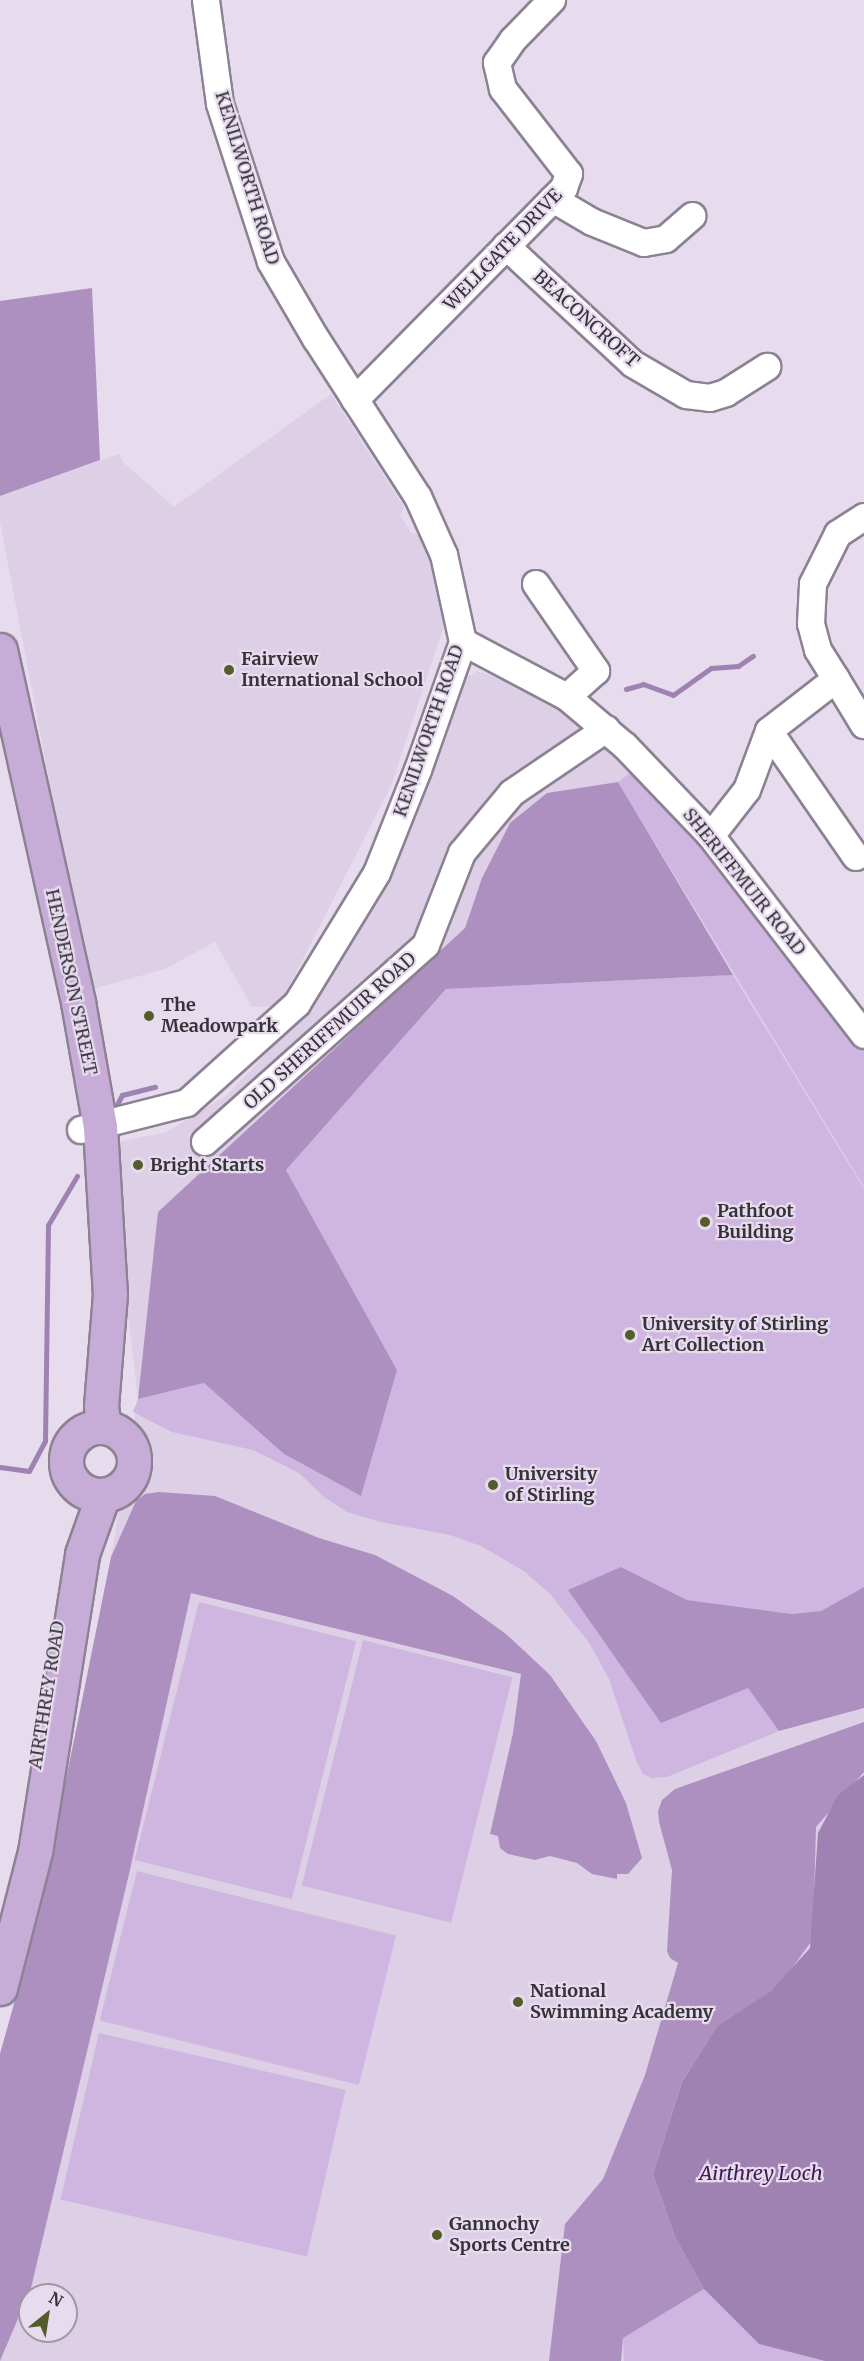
<!DOCTYPE html>
<style>
body{margin:0}
#map{position:relative;width:864px;height:2361px;overflow:hidden;background:#e7dcee;font-family:Merriweather,serif}
div>[style]{position:absolute}
.built>*{inset:0;background:#ddcfe6}
.green>*{inset:0;background:#cfb6e0;transform-origin:0 0}
.forest>*{inset:0;background:#ad90c0}
.water>*{inset:0;background:#9f82b2}
.stream>*{height:5px;margin:-2.5px;padding:0 2.5px;transform-origin:2.5px;border-radius:2.5px;background:#9f82b2}
.roads{filter:drop-shadow(2px 0 #8c8293) drop-shadow(-2px 0 #8c8293) drop-shadow(0 2px #8c8293) drop-shadow(0 -2px #8c8293)}
.minor>*{height:26px;margin:-13px;padding:0 13px;transform-origin:13px;border-radius:13px;background:#fff}
.major>*{height:33px;margin:-16.5px;padding:0 16.5px;transform-origin:16.5px;border-radius:16.5px;background:#c7acd8}
.major>.ring{margin:-16.5px;padding:0;box-sizing:content-box;background:none;border:33px solid #c7acd8;border-radius:50%}
.dots>*{width:16px;height:16px;translate:-50% -50%;box-sizing:border-box;border:3px solid #e7dcee;border-radius:50%}
span{translate:-50% -50%;white-space:nowrap;text-align:center;line-height:1.15;-webkit-text-stroke:4.5px #e7dcee;paint-order:stroke}
.street-label{font-size:18px;color:#363239}
.poi-label{font-size:18px;color:#363239;font-weight:700}
.left{translate:0 -50%;text-align:left}
.water-label{font-size:20px;color:#3f1954;font-style:italic}
.north{position:absolute;left:18px;top:2283px;width:60px;height:60px;box-sizing:border-box;background:#e7dcee;border:2px solid #a098a6;border-radius:50%;rotate:30deg;font-size:16px;font-weight:700;line-height:24px;text-align:center;color:#363239}
.north::after{content:'';display:block;margin:auto;width:21px;height:27px;background:#535c2a;clip-path:polygon(50% 0,100% 100%,50% 72%,0 100%)}
</style>
<div id="map">
<div class="built">
<div style="clip-path:polygon(331px 394px,404px 507px,400px 515px,411px 533px,422px 536px,436px 567px,446px 620px,391px 786px,279px 1006px,252px 1007px,215px 942px,165px 969px,89px 990px,0 522px,0 496px,119px 454px,124px 463px,174px 507px)"></div>
<div style="clip-path:polygon(evenodd,477px 671px,505px 681px,551px 705px,637px 768px,864px 1041px,864px 2361px,0 2361px,0 2054px,38px 1918px,111px 1557px,138px 1399px,108px 1144px,167px 1132px,227px 1095px,299px 1019px,339px 964px,391px 866px,460px 682px,477px 671px,30px 2295px,66px 2295px,66px 2331px,30px 2331px,30px 2295px)"></div>
</div>
<div class="green">
<div style="clip-path:polygon(637px 768px,864px 1041px,864px 1187px,618px 782px)"></div>
<div style="clip-path:polygon(733px 975px,864px 1189px,864px 1587px,821px 1611px,792px 1614px,687px 1600px,621px 1567px,748px 1688px,779px 1731px,667px 1777px,651px 1778px,643px 1774px,637px 1763px,609px 1679px,590px 1644px,550px 1594px,524px 1571px,481px 1546px,450px 1535px,381px 1522px,347px 1512px,324px 1497px,299px 1473px,253px 1450px,172px 1432px,133px 1412px,138px 1399px,204px 1383px,284px 1454px,361px 1496px,397px 1370px,286px 1170px,446px 989px)"></div>
<div style="left:199px;top:1602px;width:162px;height:266px;rotate:14deg"></div>
<div style="left:363px;top:1640px;width:154px;height:253px;rotate:14deg"></div>
<div style="left:137px;top:1871px;width:267px;height:154px;rotate:14deg"></div>
<div style="left:99px;top:2033px;width:253px;height:171px;rotate:13deg"></div>
<div style="clip-path:polygon(704px 2289px,759px 2344px,825px 2361px,624px 2361px,623px 2338px)"></div>
</div>
<div class="forest">
<div style="clip-path:polygon(92px 288px,100px 460px,0 496px,0 301px)"></div>
<div style="clip-path:polygon(618px 782px,733px 975px,446px 989px,286px 1170px,397px 1370px,361px 1496px,284px 1454px,204px 1383px,138px 1399px,158px 1212px,465px 928px,482px 878px,510px 823px,547px 793px)"></div>
<div style="clip-path:polygon(159px 1492px,215px 1496px,319px 1538px,375px 1555px,453px 1596px,506px 1634px,550px 1675px,596px 1741px,626px 1803px,642px 1858px,628px 1874px,617px 1874px,617px 1879px,592px 1874px,577px 1863px,550px 1856px,535px 1860px,508px 1854px,500px 1848px,498px 1836px,490px 1834px,513px 1733px,521px 1674px,191px 1593px,129px 1874px,31px 2288px,0 2361px,0 2054px,38px 1918px,111px 1557px,136px 1501px,145px 1494px)"></div>
<div style="clip-path:polygon(621px 1567px,687px 1600px,792px 1614px,821px 1611px,864px 1587px,864px 1708px,779px 1731px,748px 1688px,661px 1723px,568px 1590px)"></div>
<div style="clip-path:polygon(864px 1722px,864px 1772px,816px 1827px,813px 1939px,780px 1985px,717px 2026px,682px 2082px,653px 2174px,675px 2237px,704px 2289px,623px 2338px,621px 2361px,549px 2361px,565px 2224px,603px 2179px,645px 2075px,678px 1963px,670px 1958px,667px 1951px,672px 1870px,659px 1822px,658px 1811px,662px 1800px,675px 1789px)"></div>
</div>
<div class="water">
<div style="clip-path:polygon(864px 1775px,864px 2361px,825px 2361px,759px 2344px,704px 2289px,675px 2237px,653px 2174px,682px 2082px,717px 2026px,772px 1990px,810px 1948px,818px 1833px,838px 1795px)"></div>
</div>
<div class="stream">
<div style="left:626px;top:689px;width:18px;rotate:-16deg"></div>
<div style="left:643px;top:684px;width:32px;rotate:20deg"></div>
<div style="left:673px;top:695px;width:47px;rotate:-35.4deg"></div>
<div style="left:711px;top:668px;width:27px;rotate:-4deg"></div>
<div style="left:738px;top:666px;width:18px;rotate:-34deg"></div>
<div style="left:115px;top:1108px;width:15px;rotate:-62deg"></div>
<div style="left:122px;top:1095px;width:34px;rotate:-14deg"></div>
<div style="left:0;top:1467px;width:29px;rotate:8deg"></div>
<div style="left:29px;top:1471px;width:34px;rotate:-62deg"></div>
<div style="left:45px;top:1441px;width:216px;rotate:-89.2deg"></div>
<div style="left:48px;top:1225px;width:57px;rotate:-59.4deg"></div>
</div>
<div class="roads">
<div class="minor">
<div style="left:553px;top:199px;width:45px;rotate:30.5deg"></div>
<div style="left:592px;top:222px;width:56px;rotate:22deg"></div>
<div style="left:644px;top:243px;width:22px;rotate:-10deg"></div>
<div style="left:666px;top:239px;width:35px;rotate:-41deg"></div>
<div style="left:506px;top:246px;width:173px;rotate:42.9deg"></div>
<div style="left:633px;top:364px;width:61px;rotate:30.3deg"></div>
<div style="left:686px;top:395px;width:24px;rotate:7deg"></div>
<div style="left:710px;top:398px;width:17px;rotate:-17deg"></div>
<div style="left:726px;top:393px;width:49px;rotate:-32.4deg"></div>
<div style="left:355px;top:400px;width:298px;rotate:-45.4deg"></div>
<div style="left:564px;top:188px;width:15px;rotate:-70deg"></div>
<div style="left:569px;top:174px;width:108px;rotate:-127.8deg"></div>
<div style="left:503px;top:89px;width:27px;rotate:-103deg"></div>
<div style="left:497px;top:63px;width:28px;rotate:-55deg"></div>
<div style="left:513px;top:40px;width:56px;rotate:-45.7deg"></div>
<div style="left:536px;top:584px;width:106px;rotate:55.4deg"></div>
<div style="left:596px;top:671px;width:39px;rotate:138deg"></div>
<div style="left:463px;top:642px;width:118px;rotate:27.9deg"></div>
<div style="left:567px;top:697px;width:76px;rotate:40.2deg"></div>
<div style="left:625px;top:746px;width:124px;rotate:46.3deg"></div>
<div style="left:711px;top:836px;width:251px;rotate:52.4deg"></div>
<div style="left:836px;top:679px;width:54px;rotate:58.7deg"></div>
<div style="left:769px;top:731px;width:153px;rotate:55.4deg"></div>
<div style="left:711px;top:836px;width:58px;rotate:-52deg"></div>
<div style="left:747px;top:790px;width:63px;rotate:-69.6deg"></div>
<div style="left:769px;top:731px;width:85px;rotate:-37.8deg"></div>
<div style="left:836px;top:679px;width:34px;rotate:-122deg"></div>
<div style="left:818px;top:650px;width:27px;rotate:-105deg"></div>
<div style="left:811px;top:624px;width:40px;rotate:-87.1deg"></div>
<div style="left:813px;top:584px;width:56px;rotate:-63.4deg"></div>
<div style="left:838px;top:534px;width:31px;rotate:-33deg"></div>
<div style="left:81px;top:1130px;width:109px;rotate:-14.3deg"></div>
<div style="left:187px;top:1103px;width:148px;rotate:-42deg"></div>
<div style="left:297px;top:1004px;width:153px;rotate:-58.6deg"></div>
<div style="left:377px;top:873px;width:111px;rotate:-68.3deg"></div>
<div style="left:418px;top:770px;width:136px;rotate:-70.6deg"></div>
<div style="left:463px;top:642px;width:89px;rotate:-102.3deg"></div>
<div style="left:444px;top:555px;width:64px;rotate:-114.1deg"></div>
<div style="left:418px;top:497px;width:188px;rotate:-122.8deg"></div>
<div style="left:316px;top:339px;width:89px;rotate:-120.3deg"></div>
<div style="left:271px;top:262px;width:166px;rotate:-107.9deg"></div>
<div style="left:220px;top:104px;width:105px;rotate:-97.7deg"></div>
<div style="left:205px;top:1142px;width:296px;rotate:-41.7deg"></div>
<div style="left:426px;top:945px;width:99px;rotate:-68.6deg"></div>
<div style="left:462px;top:853px;width:78px;rotate:-50.2deg"></div>
<div style="left:512px;top:793px;width:114px;rotate:-34.2deg"></div>
</div>
<div class="major">
<div style="left:0;top:650px;width:361px;rotate:77.5deg"></div>
<div style="left:78px;top:1002px;width:127px;rotate:80deg"></div>
<div style="left:100px;top:1127px;width:167px;rotate:86.6deg"></div>
<div style="left:110px;top:1294px;width:112px;rotate:94.6deg"></div>
<div style="left:101px;top:1406px;width:21px;rotate:82deg"></div>
<div class="ring" style="left:66px;top:1427px;width:35px;height:35px"></div>
<div style="left:0;top:1988px;width:140px;rotate:-75.6deg"></div>
<div style="left:35px;top:1852px;width:302px;rotate:-81deg"></div>
<div style="left:82px;top:1554px;width:63px;rotate:-70.4deg"></div>
</div>
</div>
<div class="dots">
<div style="left:229px;top:670px;background:#535c2a"></div>
<div style="left:149px;top:1016px;background:#535c2a"></div>
<div style="left:138px;top:1165px;background:#535c2a"></div>
<div style="left:705px;top:1222px;background:#535c2a"></div>
<div style="left:630px;top:1335px;background:#535c2a"></div>
<div style="left:493px;top:1485px;background:#535c2a"></div>
<div style="left:518px;top:2002px;background:#535c2a"></div>
<div style="left:437px;top:2235px;background:#535c2a"></div>
</div>
<div class="street-label">
<span style="left:247px;top:178px;rotate:73deg">KENILWORTH ROAD</span>
<span style="left:503px;top:250px;rotate:-46deg">WELLGATE DRIVE</span>
<span style="left:586px;top:319px;rotate:42deg">BEACONCROFT</span>
<span style="left:429px;top:731px;rotate:-71deg">KENILWORTH ROAD</span>
<span style="left:744px;top:882px;rotate:51deg">SHERIFFMUIR ROAD</span>
<span style="left:71px;top:982px;rotate:78deg">HENDERSON STREET</span>
<span style="left:330px;top:1031px;rotate:-42deg">OLD SHERIFFMUIR ROAD</span>
<span style="left:47px;top:1695px;rotate:-81deg">AIRTHREY ROAD</span>
</div>
<div class="poi-label">
<span class="left" style="left:241px;top:670px">Fairview<br>International School</span>
<span class="left" style="left:161px;top:1016px">The<br>Meadowpark</span>
<span class="left" style="left:150px;top:1165px">Bright Starts</span>
<span class="left" style="left:717px;top:1222px">Pathfoot<br>Building</span>
<span class="left" style="left:642px;top:1335px">University of Stirling<br>Art Collection</span>
<span class="left" style="left:505px;top:1485px">University<br>of Stirling</span>
<span class="left" style="left:530px;top:2002px">National<br>Swimming Academy</span>
<span class="left" style="left:449px;top:2235px">Gannochy<br>Sports Centre</span>
</div>
<div class="water-label">
<span style="left:761px;top:2172px">Airthrey Loch</span>
</div>
<div class="north">N</div>
</div>
